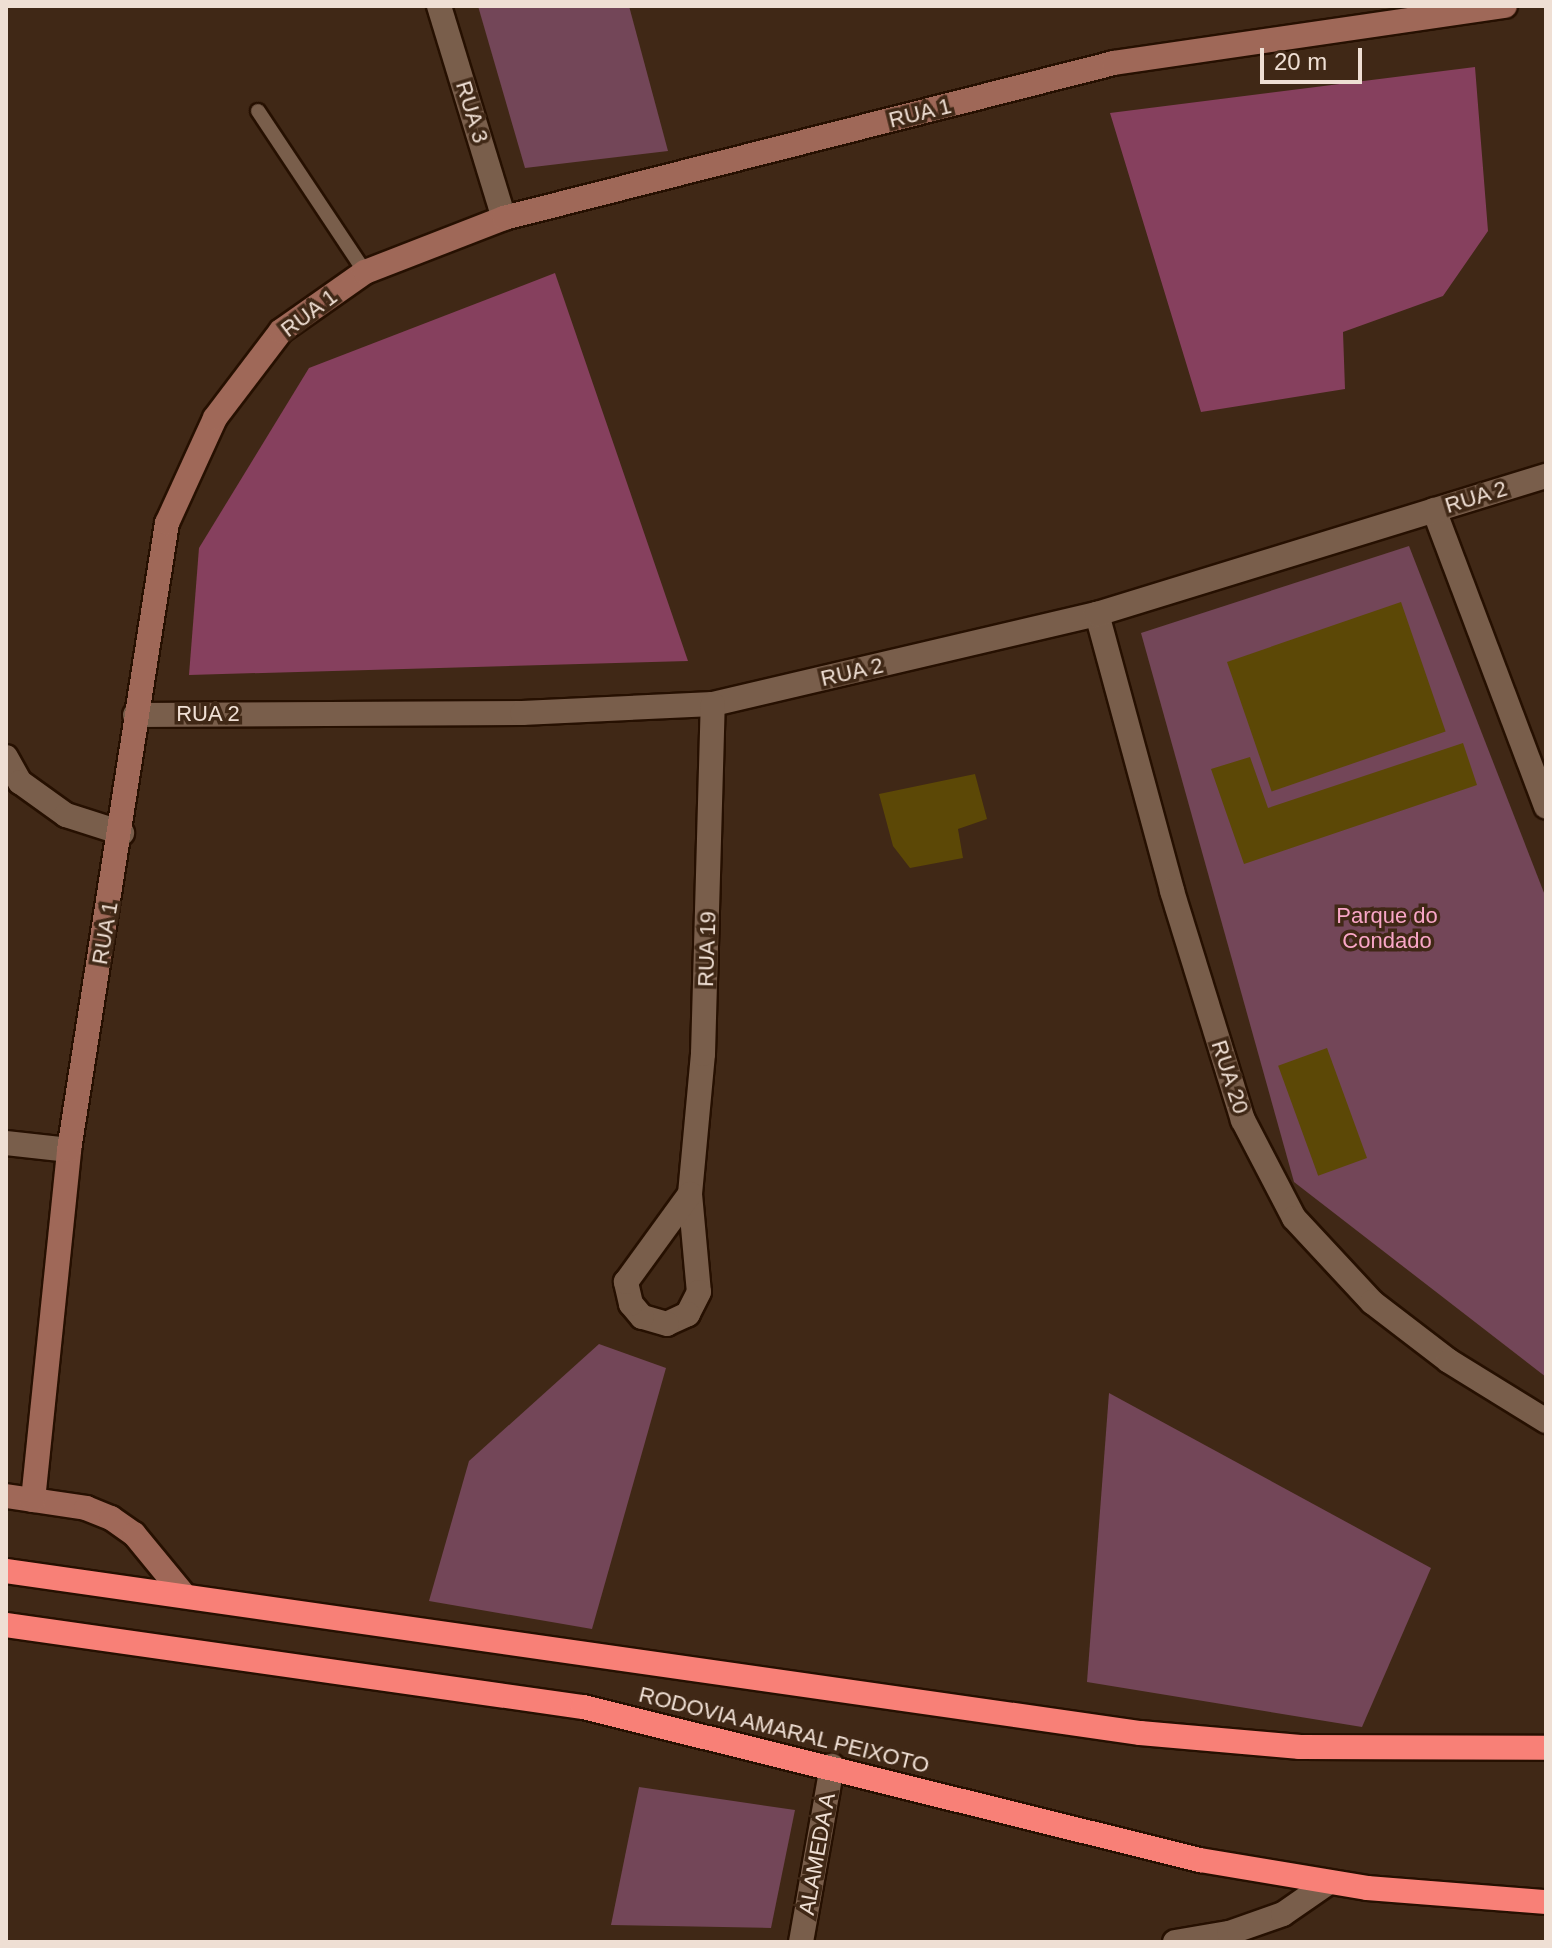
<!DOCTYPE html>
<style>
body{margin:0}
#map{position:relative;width:1552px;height:1948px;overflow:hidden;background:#402816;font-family:Arial,sans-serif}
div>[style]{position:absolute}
.green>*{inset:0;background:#734658}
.forest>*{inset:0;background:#86405e}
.building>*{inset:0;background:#5c4806;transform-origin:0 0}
.roads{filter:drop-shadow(2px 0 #261001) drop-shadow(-2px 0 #261001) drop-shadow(0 2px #261001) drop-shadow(0 -2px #261001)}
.lane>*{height:14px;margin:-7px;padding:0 7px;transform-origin:7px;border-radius:7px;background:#795e4b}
.street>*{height:24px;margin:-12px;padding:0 12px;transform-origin:12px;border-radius:12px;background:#795e4b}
.secondary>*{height:24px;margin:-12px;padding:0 12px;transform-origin:12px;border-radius:12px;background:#9f6858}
.highway>*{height:24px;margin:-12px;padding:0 12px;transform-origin:12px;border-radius:12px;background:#f88077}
span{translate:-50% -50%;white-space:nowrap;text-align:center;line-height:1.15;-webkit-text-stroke:7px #402816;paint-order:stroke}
.street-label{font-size:22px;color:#efdfd4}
.park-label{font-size:22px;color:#f9a6c7}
.frame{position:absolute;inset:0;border:8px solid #efdfd4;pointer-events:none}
.scale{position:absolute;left:1260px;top:48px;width:102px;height:36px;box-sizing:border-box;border:4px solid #efdfd4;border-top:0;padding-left:10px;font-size:24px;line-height:28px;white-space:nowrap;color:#efdfd4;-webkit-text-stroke:6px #402816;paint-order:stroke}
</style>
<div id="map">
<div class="green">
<div style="clip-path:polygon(478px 6px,629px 6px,668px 151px,525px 168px)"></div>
<div style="clip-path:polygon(1409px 546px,1546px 898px,1546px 1377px,1294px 1182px,1141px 633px)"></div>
<div style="clip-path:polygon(599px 1344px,666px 1368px,592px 1629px,429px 1601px,469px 1461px)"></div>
<div style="clip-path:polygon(1109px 1393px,1431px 1568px,1362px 1727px,1087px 1682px)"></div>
<div style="clip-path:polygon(639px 1787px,795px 1810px,771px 1928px,611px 1925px)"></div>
</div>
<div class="forest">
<div style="clip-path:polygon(1475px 67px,1488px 231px,1443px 296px,1343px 332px,1345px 389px,1201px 412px,1110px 113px)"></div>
<div style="clip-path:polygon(555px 273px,688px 661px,189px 675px,199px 548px,309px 368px)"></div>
</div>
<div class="building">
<div style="left:1401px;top:602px;width:137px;height:184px;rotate:71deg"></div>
<div style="clip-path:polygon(1463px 743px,1477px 785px,1244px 864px,1211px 769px,1250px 757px,1268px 808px)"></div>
<div style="clip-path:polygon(975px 774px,987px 819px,958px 829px,963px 858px,910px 868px,893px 846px,879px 794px)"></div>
<div style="left:1327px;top:1048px;width:117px;height:52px;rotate:70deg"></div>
</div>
<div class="roads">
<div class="lane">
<div style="left:258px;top:111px;width:193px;rotate:56.4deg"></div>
</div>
<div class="street">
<div style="left:439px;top:6px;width:222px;rotate:73deg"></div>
<div style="left:1434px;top:510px;width:317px;rotate:69.3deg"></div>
<div style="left:1097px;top:614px;width:287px;rotate:74.8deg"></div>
<div style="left:1172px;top:891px;width:240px;rotate:72.8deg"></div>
<div style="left:1243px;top:1120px;width:110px;rotate:62.5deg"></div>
<div style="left:1294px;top:1218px;width:115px;rotate:47.1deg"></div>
<div style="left:1372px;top:1302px;width:97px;rotate:37.5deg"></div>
<div style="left:1449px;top:1361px;width:114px;rotate:31.7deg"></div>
<div style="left:135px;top:715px;width:387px;rotate:-0.3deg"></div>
<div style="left:522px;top:713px;width:191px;rotate:-2.7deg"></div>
<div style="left:713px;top:704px;width:394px;rotate:-13.2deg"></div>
<div style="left:1097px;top:614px;width:470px;rotate:-17.1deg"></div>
<div style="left:6px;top:757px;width:29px;rotate:61deg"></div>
<div style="left:20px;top:782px;width:57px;rotate:35.7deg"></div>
<div style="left:66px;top:815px;width:59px;rotate:17.8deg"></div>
<div style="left:6px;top:1143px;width:63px;rotate:6.3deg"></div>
<div style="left:690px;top:1194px;width:141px;rotate:-84.7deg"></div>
<div style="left:703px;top:1054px;width:350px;rotate:-88.4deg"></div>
<div style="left:690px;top:1194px;width:98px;rotate:84.8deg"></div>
<div style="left:699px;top:1292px;width:25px;rotate:117deg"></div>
<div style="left:688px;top:1314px;width:23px;rotate:155deg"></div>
<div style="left:667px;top:1324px;width:26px;rotate:-164deg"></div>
<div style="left:642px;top:1317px;width:17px;rotate:-130deg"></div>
<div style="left:631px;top:1304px;width:23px;rotate:-103deg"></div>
<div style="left:626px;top:1282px;width:109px;rotate:-54deg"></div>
<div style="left:801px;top:1942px;width:179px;rotate:-80deg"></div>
<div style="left:1175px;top:1942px;width:55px;rotate:-9.5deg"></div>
<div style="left:1229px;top:1933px;width:57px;rotate:-19.4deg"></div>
<div style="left:1283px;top:1914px;width:56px;rotate:-34.8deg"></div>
</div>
<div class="secondary">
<div style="left:6px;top:1496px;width:81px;rotate:8.5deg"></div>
<div style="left:86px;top:1508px;width:27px;rotate:22deg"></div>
<div style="left:111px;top:1518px;width:28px;rotate:35deg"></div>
<div style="left:134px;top:1534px;width:80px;rotate:50.6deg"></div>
<div style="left:33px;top:1500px;width:352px;rotate:-84.1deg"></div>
<div style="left:69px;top:1150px;width:635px;rotate:-81.12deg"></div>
<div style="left:167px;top:523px;width:115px;rotate:-65.4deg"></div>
<div style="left:215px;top:418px;width:109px;rotate:-52.8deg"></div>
<div style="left:281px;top:331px;width:103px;rotate:-35.1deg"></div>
<div style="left:365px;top:272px;width:149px;rotate:-21.2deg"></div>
<div style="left:504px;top:218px;width:629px;rotate:-14.26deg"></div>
<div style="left:1114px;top:63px;width:395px;rotate:-8.3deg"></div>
</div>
<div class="highway">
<div style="left:6px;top:1571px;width:1146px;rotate:8.13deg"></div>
<div style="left:1140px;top:1733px;width:161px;rotate:5deg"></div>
<div style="left:1300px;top:1747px;width:246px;rotate:0.2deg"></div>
<div style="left:6px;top:1625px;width:583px;rotate:8.09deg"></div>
<div style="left:583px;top:1707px;width:636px;rotate:13.93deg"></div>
<div style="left:1200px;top:1860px;width:169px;rotate:9.5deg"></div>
<div style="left:1367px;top:1888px;width:180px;rotate:4.5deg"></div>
</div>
</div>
<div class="street-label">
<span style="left:472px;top:112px;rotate:73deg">RUA 3</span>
<span style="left:920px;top:113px;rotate:-14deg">RUA 1</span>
<span style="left:309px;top:313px;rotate:-37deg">RUA 1</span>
<span style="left:1476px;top:497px;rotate:-17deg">RUA 2</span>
<span style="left:852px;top:672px;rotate:-13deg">RUA 2</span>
<span style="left:208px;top:714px">RUA 2</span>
<span style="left:105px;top:933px;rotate:-80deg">RUA 1</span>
<span style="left:707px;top:949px;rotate:-88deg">RUA 19</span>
<span style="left:1230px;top:1077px;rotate:72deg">RUA 20</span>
<span style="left:784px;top:1730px;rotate:14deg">RODOVIA AMARAL PEIXOTO</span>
<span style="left:817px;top:1854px;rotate:-80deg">ALAMEDA A</span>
</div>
<div class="park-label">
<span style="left:1387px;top:928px">Parque do<br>Condado</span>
</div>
<div class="frame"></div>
<div class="scale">20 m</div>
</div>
